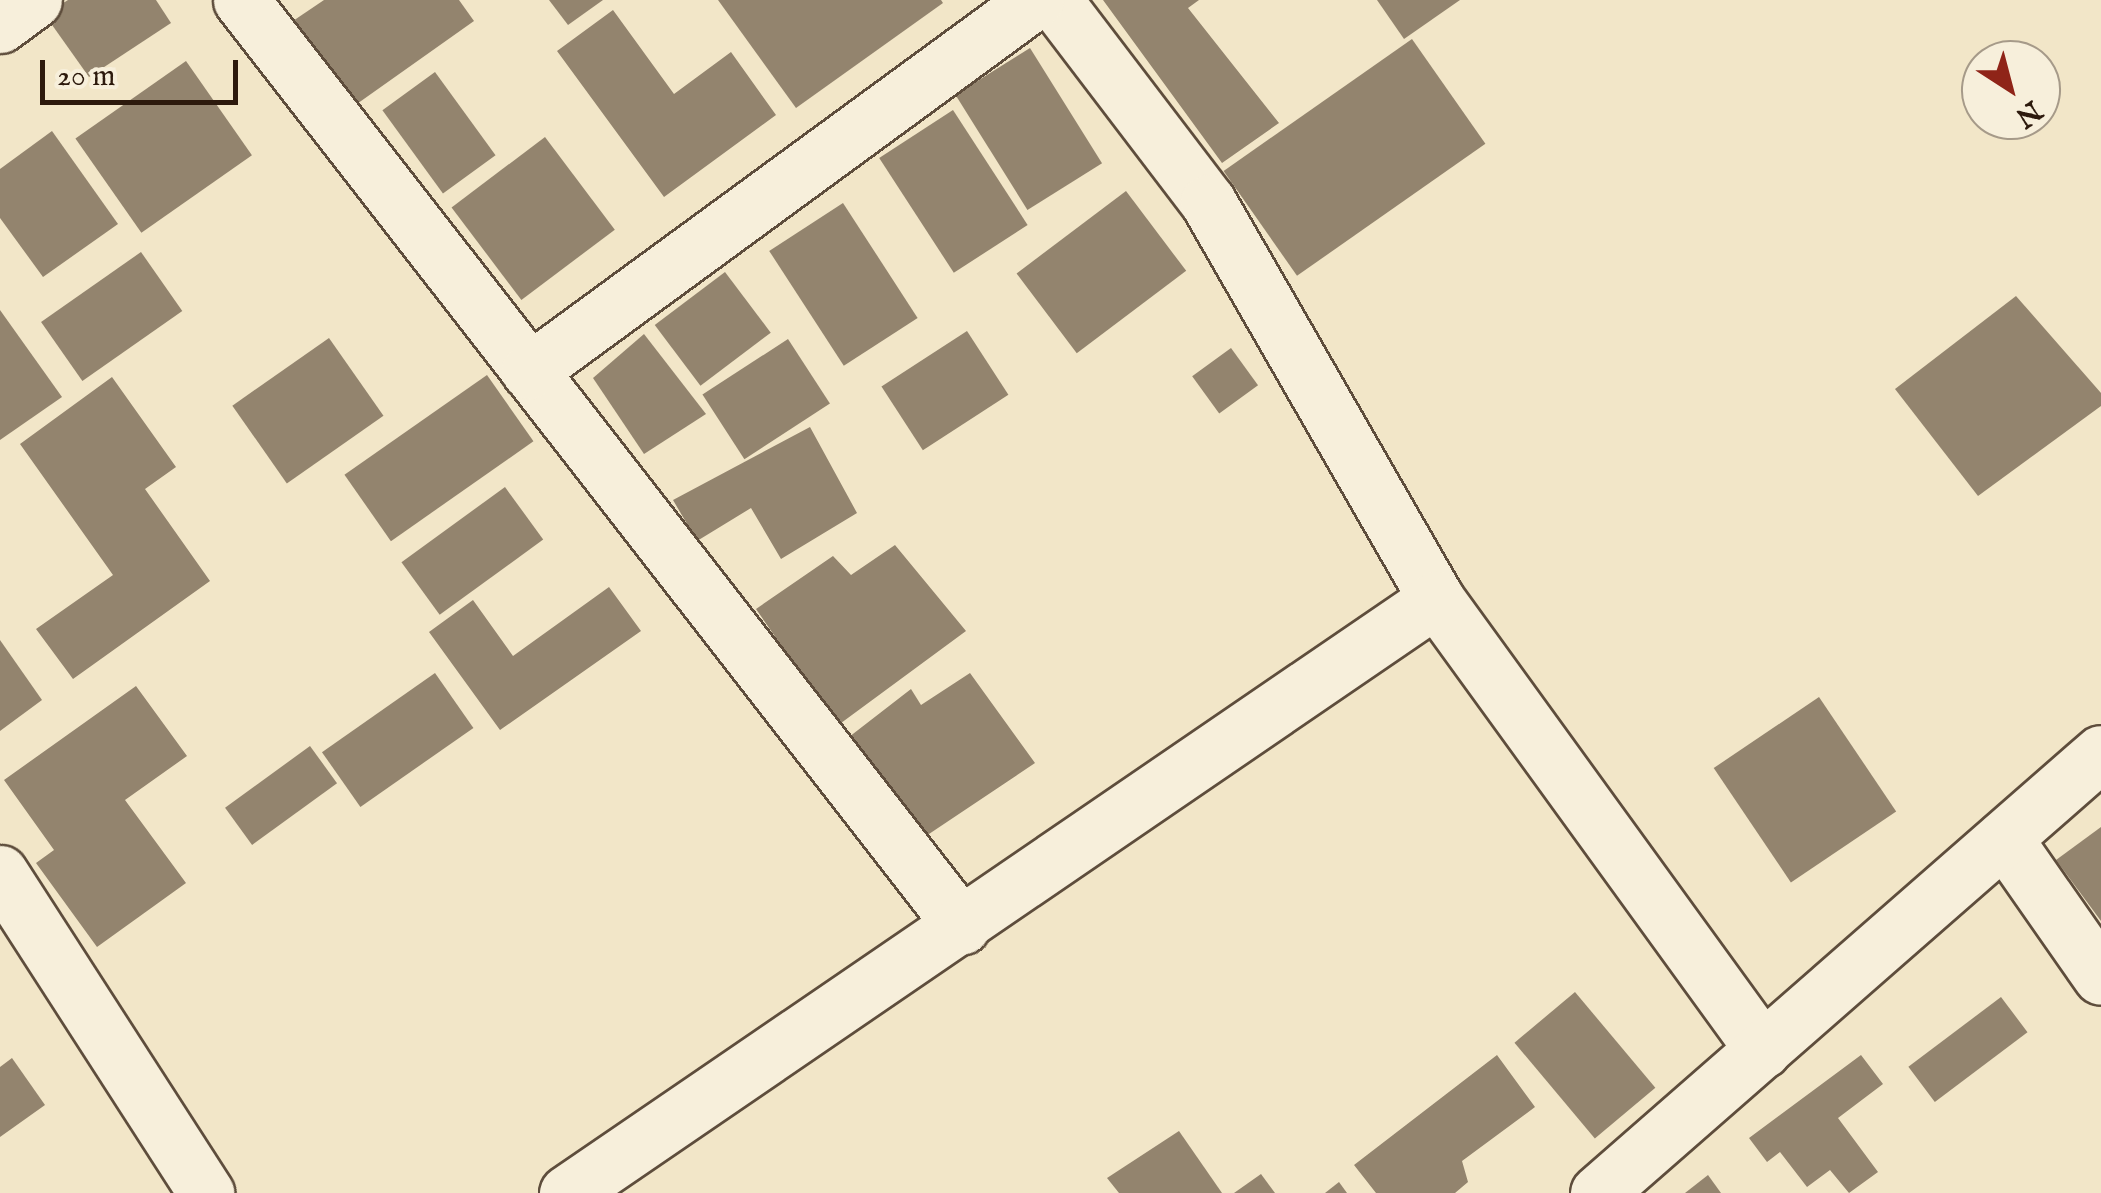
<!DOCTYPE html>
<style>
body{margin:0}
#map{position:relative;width:2101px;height:1193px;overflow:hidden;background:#f2e6c8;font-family:"IM FELL English",serif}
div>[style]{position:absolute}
.building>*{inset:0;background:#93846e;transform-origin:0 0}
.roads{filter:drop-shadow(2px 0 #5e4d3c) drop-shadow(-2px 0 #5e4d3c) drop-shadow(0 2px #5e4d3c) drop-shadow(0 -2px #5e4d3c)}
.street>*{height:55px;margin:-27.5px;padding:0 27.5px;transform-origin:27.5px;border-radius:27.5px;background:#f7efdb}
span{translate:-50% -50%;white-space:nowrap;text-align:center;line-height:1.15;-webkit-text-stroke:8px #f7efdb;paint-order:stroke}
.north{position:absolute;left:1961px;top:40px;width:100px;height:100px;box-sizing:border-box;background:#f7efdb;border:2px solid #a69a89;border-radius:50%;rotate:144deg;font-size:28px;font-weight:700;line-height:40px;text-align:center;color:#2d1a0d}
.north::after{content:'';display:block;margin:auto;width:35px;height:45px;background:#8f2418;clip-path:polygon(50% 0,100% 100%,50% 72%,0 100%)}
.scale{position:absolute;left:40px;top:60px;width:198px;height:45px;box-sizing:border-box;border:5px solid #2d1a0d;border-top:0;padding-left:12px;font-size:30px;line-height:35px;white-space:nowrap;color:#2d1a0d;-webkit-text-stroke:8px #f7efdb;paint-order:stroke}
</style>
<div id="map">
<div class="building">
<div style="clip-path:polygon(68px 0,156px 0,171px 23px,89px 77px,45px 15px)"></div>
<div style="clip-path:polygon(324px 0,459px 0,474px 21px,354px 106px,287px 25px)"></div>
<div style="clip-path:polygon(549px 0,603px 0,568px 25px)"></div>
<div style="clip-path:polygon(718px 0,941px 0,943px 3px,796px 108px)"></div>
<div style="clip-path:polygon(1103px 0,1199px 0,1188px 8px,1279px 123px,1222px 163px)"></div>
<div style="clip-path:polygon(1377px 0,1460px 0,1404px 39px)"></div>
<div style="clip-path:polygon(613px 10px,674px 94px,731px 52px,776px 115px,664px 197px,557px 51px)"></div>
<div style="left:1412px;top:39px;width:128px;height:230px;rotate:55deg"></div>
<div style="left:1030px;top:48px;width:136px;height:88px;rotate:58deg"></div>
<div style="left:186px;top:61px;width:115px;height:135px;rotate:55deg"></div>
<div style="left:435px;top:72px;width:103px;height:65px;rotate:54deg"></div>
<div style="left:953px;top:110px;width:137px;height:88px;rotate:57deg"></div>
<div style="clip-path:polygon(52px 131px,118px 224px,43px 277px,0 218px,0 169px)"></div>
<div style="left:545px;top:137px;width:116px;height:117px;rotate:53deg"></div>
<div style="left:1126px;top:191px;width:100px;height:137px;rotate:53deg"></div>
<div style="left:843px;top:203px;width:137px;height:88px;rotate:57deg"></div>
<div style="left:141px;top:252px;width:72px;height:122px;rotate:55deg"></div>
<div style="left:725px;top:272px;width:76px;height:88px;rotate:53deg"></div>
<div style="clip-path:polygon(2016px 296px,2101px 393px,2101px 406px,1978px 496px,1895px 389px)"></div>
<div style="clip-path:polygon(0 310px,62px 397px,0 440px)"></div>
<div style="left:967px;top:331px;width:76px;height:102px;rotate:57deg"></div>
<div style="clip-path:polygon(644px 334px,706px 414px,644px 454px,593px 378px)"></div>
<div style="left:329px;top:338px;width:95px;height:118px;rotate:55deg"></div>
<div style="left:788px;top:339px;width:77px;height:102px;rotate:57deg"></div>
<div style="left:1231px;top:348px;width:46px;height:48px;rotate:54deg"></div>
<div style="left:487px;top:375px;width:81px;height:174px;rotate:55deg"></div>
<div style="clip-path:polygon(112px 377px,176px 467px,145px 489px,210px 581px,73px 679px,36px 629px,113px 575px,20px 444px)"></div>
<div style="clip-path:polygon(810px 427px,857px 513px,781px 559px,751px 508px,697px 541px,673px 500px)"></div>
<div style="left:505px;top:487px;width:65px;height:128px;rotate:54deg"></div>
<div style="clip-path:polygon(895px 545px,966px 631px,837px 726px,756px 609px,833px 556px,851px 575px)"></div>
<div style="clip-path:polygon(609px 587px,641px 631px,500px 730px,429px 632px,473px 600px,513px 656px)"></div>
<div style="clip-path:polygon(0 640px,42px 700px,0 731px)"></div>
<div style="left:435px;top:673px;width:67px;height:138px;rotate:55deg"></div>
<div style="clip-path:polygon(970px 673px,1035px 763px,923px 838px,849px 737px,911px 689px,921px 705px)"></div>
<div style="clip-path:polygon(136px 686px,187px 756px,125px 800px,186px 883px,97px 947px,36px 863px,54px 850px,4px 780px)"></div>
<div style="left:1819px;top:697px;width:138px;height:127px;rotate:56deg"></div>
<div style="left:310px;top:746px;width:46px;height:105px;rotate:54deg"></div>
<div style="clip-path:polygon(2101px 827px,2101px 921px,2056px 860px)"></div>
<div style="left:1575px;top:992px;width:125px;height:79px;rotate:50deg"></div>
<div style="left:2001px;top:997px;width:44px;height:116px;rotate:53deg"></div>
<div style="clip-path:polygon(1497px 1055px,1535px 1107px,1462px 1161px,1468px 1182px,1455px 1193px,1376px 1193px,1354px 1165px)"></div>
<div style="clip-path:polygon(1861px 1055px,1883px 1084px,1838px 1118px,1878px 1172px,1849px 1193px,1830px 1170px,1807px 1187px,1780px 1152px,1767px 1162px,1749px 1138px)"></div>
<div style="clip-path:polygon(12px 1058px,45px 1105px,0 1137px,0 1067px)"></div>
<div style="clip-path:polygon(1179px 1131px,1222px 1193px,1119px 1193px,1107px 1178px)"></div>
<div style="clip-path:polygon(1261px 1174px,1275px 1193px,1234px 1193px)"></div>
<div style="clip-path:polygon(1708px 1175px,1721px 1193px,1685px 1193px)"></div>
<div style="clip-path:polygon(1339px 1182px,1347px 1193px,1325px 1193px)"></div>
</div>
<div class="roads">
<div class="street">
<div style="left:241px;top:0;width:1174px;rotate:52.1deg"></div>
<div style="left:1054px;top:0;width:254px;rotate:52.7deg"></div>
<div style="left:1208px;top:202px;width:458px;rotate:60.1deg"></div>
<div style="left:1436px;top:599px;width:557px;rotate:54.06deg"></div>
<div style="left:0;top:25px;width:42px;rotate:-36.3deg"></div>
<div style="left:529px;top:371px;width:628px;rotate:-36.2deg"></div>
<div style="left:2004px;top:838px;width:169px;rotate:55.1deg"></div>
<div style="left:0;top:873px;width:381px;rotate:57.2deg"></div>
<div style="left:567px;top:1193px;width:1053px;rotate:-34.35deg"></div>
<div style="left:1598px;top:1193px;width:668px;rotate:-41.18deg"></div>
</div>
</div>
<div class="north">N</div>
<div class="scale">20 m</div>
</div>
